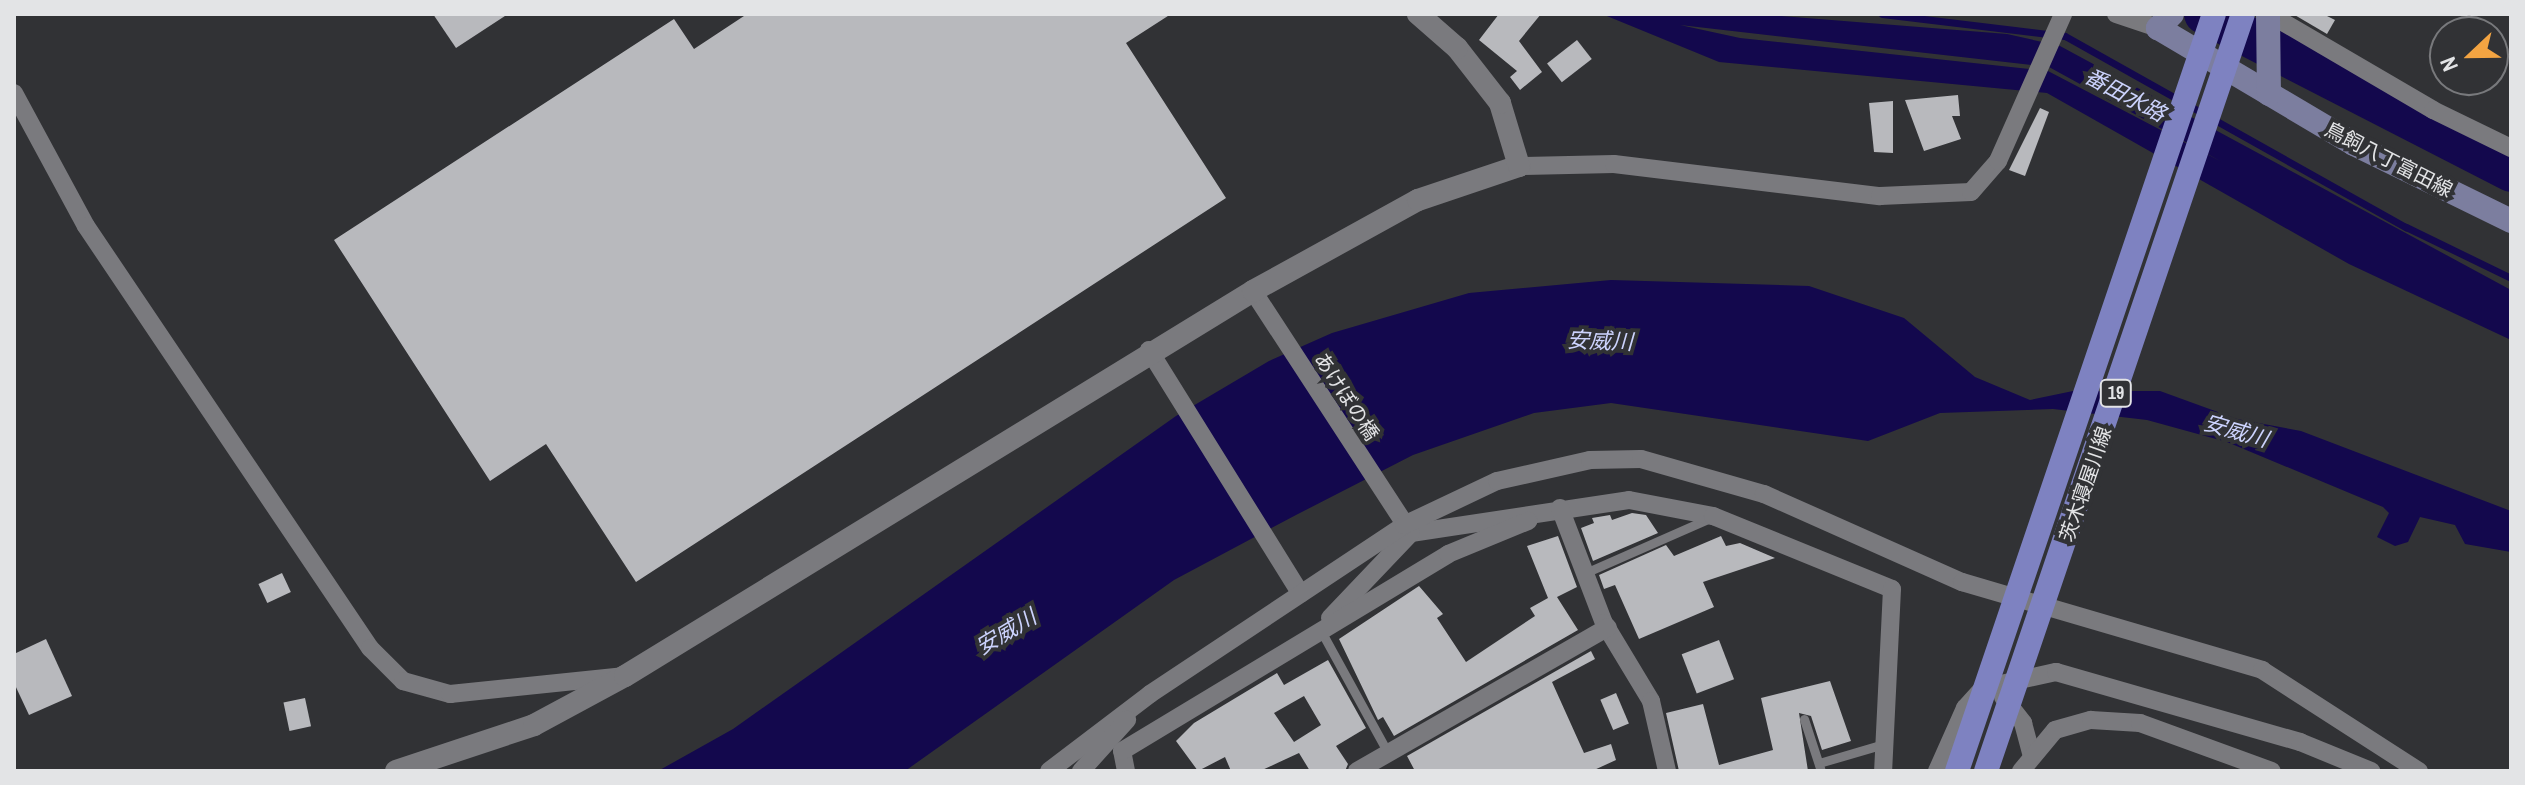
<!DOCTYPE html>
<meta charset="utf-8">
<style>
body{margin:0}
#map{position:relative;width:2525px;height:785px;overflow:hidden;background:#313235;font-family:"Archivo Narrow","Noto Sans JP",sans-serif}
div>[style]{position:absolute}
.water>*{inset:0;background:#13084d}
.stream>*{height:7px;margin:-3.5px;padding:0 3.5px;transform-origin:3.5px;border-radius:3.5px;background:#13084d}
.river>*{height:40px;margin:-20px;padding:0 20px;transform-origin:20px;border-radius:20px;background:#13084d}
.building>*{inset:0;background:#b8b9bd;transform-origin:0 0}
.service>*{height:9px;margin:-4.5px;padding:0 4.5px;transform-origin:4.5px;border-radius:4.5px;background:#7a7a7e}
.minor>*{height:18px;margin:-9px;padding:0 9px;transform-origin:9px;border-radius:9px;background:#7a7a7e}
.tertiary>*{height:22px;margin:-11px;padding:0 11px;transform-origin:11px;border-radius:11px;background:#7a7a7e}
.secondary>*{height:24px;margin:-12px;padding:0 12px;transform-origin:12px;border-radius:12px;background:#7c7e9f}
.primary>*{height:24px;margin:-12px;padding:0 12px;transform-origin:12px;border-radius:12px;background:#7e82c1}
span{translate:-50% -50%;white-space:nowrap;text-align:center;line-height:1.15;-webkit-text-stroke:8px #313235;paint-order:stroke}
.shield-label span{padding:2px 6px;background:#313235;border:2px solid;border-radius:6px;-webkit-text-stroke-width:0}
.shield-label{font-size:18px;color:#e3e4e6;font-weight:700}
.street-label{font-size:20px;color:#e3e4e6}
.water-label{font-size:22px;color:#ccd3fd;font-style:italic}
.frame{position:absolute;inset:0;border:16px solid #e3e4e6;pointer-events:none}
.north{position:absolute;left:2429px;top:16px;width:80px;height:80px;box-sizing:border-box;background:#313235;border:2px solid #78797c;border-radius:50%;rotate:248deg;font-size:22px;font-weight:700;line-height:32px;text-align:center;color:#e3e4e6}
.north::after{content:'';display:block;margin:auto;width:28px;height:36px;background:#f3a442;clip-path:polygon(50% 0,100% 100%,50% 72%,0 100%)}
</style>
<div id="map">
<div class="water">
<div style="clip-path:polygon(evenodd,1602px 14px,1756px 14px,2007px 34px,2060px 46px,2511px 290px,2511px 340px,2349px 264px,2047px 93px,1719px 62px,1602px 14px,1680px 25px,2049px 67px,2222px 162px,2048px 71px,1740px 38px,1680px 25px)"></div>
<div style="clip-path:polygon(1611px 280px,1809px 286px,1904px 318px,1975px 377px,2030px 400px,2073px 391px,2160px 391px,2237px 419px,2301px 431px,2511px 511px,2511px 552px,2465px 544px,2455px 525px,2420px 517px,2408px 542px,2395px 546px,2377px 537px,2389px 513px,2383px 507px,2227px 442px,2147px 420px,2053px 409px,1940px 413px,1868px 441px,1611px 403px,1534px 413px,1413px 455px,1296px 515px,1174px 580px,905px 771px,658px 771px,733px 729px,1176px 416px,1269px 361px,1332px 333px,1469px 293px)"></div>
</div>
<div class="stream">
<div style="left:1882px;top:14px;width:184px;rotate:6.9deg"></div>
<div style="left:2065px;top:36px;width:391px;rotate:29.3deg"></div>
<div style="left:2406px;top:227px;width:117px;rotate:25.9deg"></div>
</div>
<div class="river">
<div style="left:2204px;top:14px;width:345px;rotate:27.2deg"></div>
</div>
<div class="building">
<div style="clip-path:polygon(433px 14px,508px 14px,456px 48px)"></div>
<div style="clip-path:polygon(747px 14px,1171px 14px,1126px 43px,1226px 198px,636px 582px,546px 444px,490px 481px,334px 240px,674px 19px,694px 49px)"></div>
<div style="clip-path:polygon(1499px 14px,1541px 14px,1519px 41px,1542px 72px,1520px 90px,1510px 77px,1517px 71px,1479px 40px)"></div>
<div style="clip-path:polygon(2293px 14px,2323px 14px,2335px 20px,2327px 34px)"></div>
<div style="left:1577px;top:40px;width:24px;height:38px;rotate:52deg"></div>
<div style="clip-path:polygon(1958px 95px,1960px 116px,1952px 116px,1961px 139px,1924px 151px,1905px 100px)"></div>
<div style="clip-path:polygon(1893px 101px,1893px 153px,1874px 152px,1869px 103px)"></div>
<div style="clip-path:polygon(2040px 108px,2049px 112px,2025px 176px,2009px 170px)"></div>
<div style="clip-path:polygon(1632px 513px,1646px 515px,1658px 533px,1593px 561px,1581px 528px,1594px 523px,1592px 518px,1610px 515px,1612px 520px)"></div>
<div style="clip-path:polygon(1558px 536px,1577px 587px,1557px 597px,1578px 630px,1394px 736px,1383px 717px,1378px 720px,1339px 639px,1419px 586px,1443px 614px,1437px 618px,1466px 662px,1535px 616px,1530px 608px,1548px 598px,1527px 546px)"></div>
<div style="clip-path:polygon(1721px 536px,1726px 546px,1740px 543px,1775px 558px,1703px 582px,1714px 607px,1639px 639px,1615px 585px,1604px 589px,1599px 575px,1666px 545px,1674px 556px)"></div>
<div style="left:282px;top:573px;width:21px;height:26px;rotate:65deg"></div>
<div style="clip-path:polygon(46px 639px,72px 696px,29px 715px,14px 683px,14px 654px)"></div>
<div style="left:1719px;top:640px;width:42px;height:40px;rotate:69deg"></div>
<div style="clip-path:polygon(1591px 651px,1595px 659px,1552px 682px,1584px 753px,1611px 744px,1616px 760px,1592px 771px,1415px 771px,1407px 756px)"></div>
<div style="clip-path:polygon(evenodd,1328px 660px,1366px 728px,1336px 746px,1348px 764px,1345px 771px,1310px 771px,1299px 753px,1260px 771px,1231px 771px,1225px 757px,1198px 771px,1176px 741px,1194px 723px,1277px 673px,1284px 685px,1328px 660px,1304px 696px,1321px 725px,1294px 742px,1274px 713px,1304px 696px)"></div>
<div style="clip-path:polygon(1830px 681px,1851px 741px,1822px 750px,1811px 716px,1799px 713px,1808px 771px,1679px 771px,1666px 713px,1703px 704px,1719px 765px,1773px 750px,1761px 698px)"></div>
<div style="left:1616px;top:693px;width:33px;height:17px;rotate:67deg"></div>
<div style="left:305px;top:698px;width:29px;height:22px;rotate:78deg"></div>
</div>
<div class="service">
<div style="left:1585px;top:573px;width:137px;rotate:-23.7deg"></div>
<div style="left:1321px;top:631px;width:139px;rotate:61.2deg"></div>
<div style="left:1804px;top:719px;width:55px;rotate:71.9deg"></div>
<div style="left:1819px;top:763px;width:68px;rotate:-16.3deg"></div>
</div>
<div class="minor">
<div style="left:2116px;top:14px;width:44px;rotate:18.4deg"></div>
<div style="left:2269px;top:14px;width:190px;rotate:30.3deg"></div>
<div style="left:2433px;top:110px;width:87px;rotate:26deg"></div>
<div style="left:14px;top:93px;width:151px;rotate:61.6deg"></div>
<div style="left:86px;top:226px;width:509px;rotate:56.06deg"></div>
<div style="left:370px;top:648px;width:47px;rotate:45deg"></div>
<div style="left:403px;top:681px;width:49px;rotate:15.5deg"></div>
<div style="left:450px;top:694px;width:176px;rotate:-5.9deg"></div>
<div style="left:1519px;top:166px;width:95px;rotate:-1.2deg"></div>
<div style="left:1614px;top:164px;width:268px;rotate:6.9deg"></div>
<div style="left:1880px;top:196px;width:91px;rotate:-2.5deg"></div>
<div style="left:1971px;top:192px;width:41px;rotate:-48.9deg"></div>
<div style="left:1998px;top:161px;width:161px;rotate:-66.1deg"></div>
<div style="left:1253px;top:291px;width:289px;rotate:56.9deg"></div>
<div style="left:1411px;top:533px;width:220px;rotate:-8.6deg"></div>
<div style="left:1629px;top:500px;width:86px;rotate:10.8deg"></div>
<div style="left:1713px;top:516px;width:193px;rotate:22.2deg"></div>
<div style="left:1892px;top:589px;width:182px;rotate:92.8deg"></div>
<div style="left:1149px;top:350px;width:287px;rotate:58.1deg"></div>
<div style="left:1560px;top:508px;width:123px;rotate:69.1deg"></div>
<div style="left:1604px;top:623px;width:91px;rotate:58.9deg"></div>
<div style="left:1651px;top:701px;width:72px;rotate:77.1deg"></div>
<div style="left:1330px;top:618px;width:117px;rotate:-46.4deg"></div>
<div style="left:2003px;top:697px;width:33px;rotate:52deg"></div>
<div style="left:2023px;top:723px;width:31px;rotate:75deg"></div>
<div style="left:1049px;top:771px;width:127px;rotate:-37.3deg"></div>
<div style="left:1150px;top:694px;width:305px;rotate:-33.6deg"></div>
<div style="left:1404px;top:525px;width:103px;rotate:-25.3deg"></div>
<div style="left:1497px;top:481px;width:95px;rotate:-12.7deg"></div>
<div style="left:1590px;top:460px;width:51px;rotate:-1.1deg"></div>
<div style="left:1641px;top:459px;width:128px;rotate:15.9deg"></div>
<div style="left:1764px;top:494px;width:217px;rotate:24deg"></div>
<div style="left:1962px;top:582px;width:313px;rotate:16.3deg"></div>
<div style="left:2262px;top:670px;width:187px;rotate:32.8deg"></div>
<div style="left:1081px;top:771px;width:69px;rotate:-48deg"></div>
<div style="left:1126px;top:771px;width:20px;rotate:-101deg"></div>
<div style="left:1122px;top:751px;width:381px;rotate:-31.1deg"></div>
<div style="left:1448px;top:554px;width:87px;rotate:-22.4deg"></div>
<div style="left:1357px;top:771px;width:289px;rotate:-29.8deg"></div>
<div style="left:1937px;top:771px;width:69px;rotate:-66deg"></div>
<div style="left:1965px;top:708px;width:27px;rotate:-48deg"></div>
<div style="left:1983px;top:688px;width:75px;rotate:-12.4deg"></div>
<div style="left:2056px;top:672px;width:254px;rotate:16deg"></div>
<div style="left:2300px;top:742px;width:77px;rotate:22.2deg"></div>
<div style="left:2021px;top:771px;width:53px;rotate:-50.3deg"></div>
<div style="left:2055px;top:730px;width:37px;rotate:-16deg"></div>
<div style="left:2091px;top:720px;width:49px;rotate:3.5deg"></div>
<div style="left:2140px;top:723px;width:140px;rotate:20deg"></div>
</div>
<div class="tertiary">
<div style="left:396px;top:771px;width:145px;rotate:-18.4deg"></div>
<div style="left:534px;top:725px;width:103px;rotate:-28.3deg"></div>
<div style="left:625px;top:676px;width:737px;rotate:-31.51deg"></div>
<div style="left:1253px;top:291px;width:188px;rotate:-28.9deg"></div>
<div style="left:1418px;top:200px;width:107px;rotate:-18.6deg"></div>
<div style="left:1519px;top:166px;width:66px;rotate:-106.8deg"></div>
<div style="left:1500px;top:103px;width:70px;rotate:-128deg"></div>
<div style="left:1457px;top:48px;width:52px;rotate:-138.9deg"></div>
</div>
<div class="secondary">
<div style="left:2172px;top:14px;width:20px;rotate:135deg"></div>
<div style="left:2158px;top:28px;width:228px;rotate:30.6deg"></div>
<div style="left:2354px;top:144px;width:175px;rotate:26.1deg"></div>
<div style="left:2268px;top:14px;width:80px;rotate:89.3deg"></div>
</div>
<div class="primary">
<div style="left:1957px;top:771px;width:799px;rotate:-71.25deg"></div>
<div style="left:1986px;top:771px;width:799px;rotate:-71.25deg"></div>
</div>
<div class="shield-label">
<span style="left:2116px;top:393px">19</span>
</div>
<div class="street-label">
<span style="left:2389px;top:159px;rotate:27deg">鳥飼八丁富田線</span>
<span style="left:1347px;top:396px;rotate:57deg">あけぼの橋</span>
<span style="left:2085px;top:484px;rotate:-71deg">茨木寝屋川線</span>
</div>
<div class="water-label">
<span style="left:2125px;top:95px;rotate:28deg">番田水路</span>
<span style="left:1600px;top:341px;rotate:2deg">安威川</span>
<span style="left:2236px;top:431px;rotate:16deg">安威川</span>
<span style="left:1006px;top:632px;rotate:-31deg">安威川</span>
</div>
<div class="frame"></div>
<div class="north">N</div>
</div>
